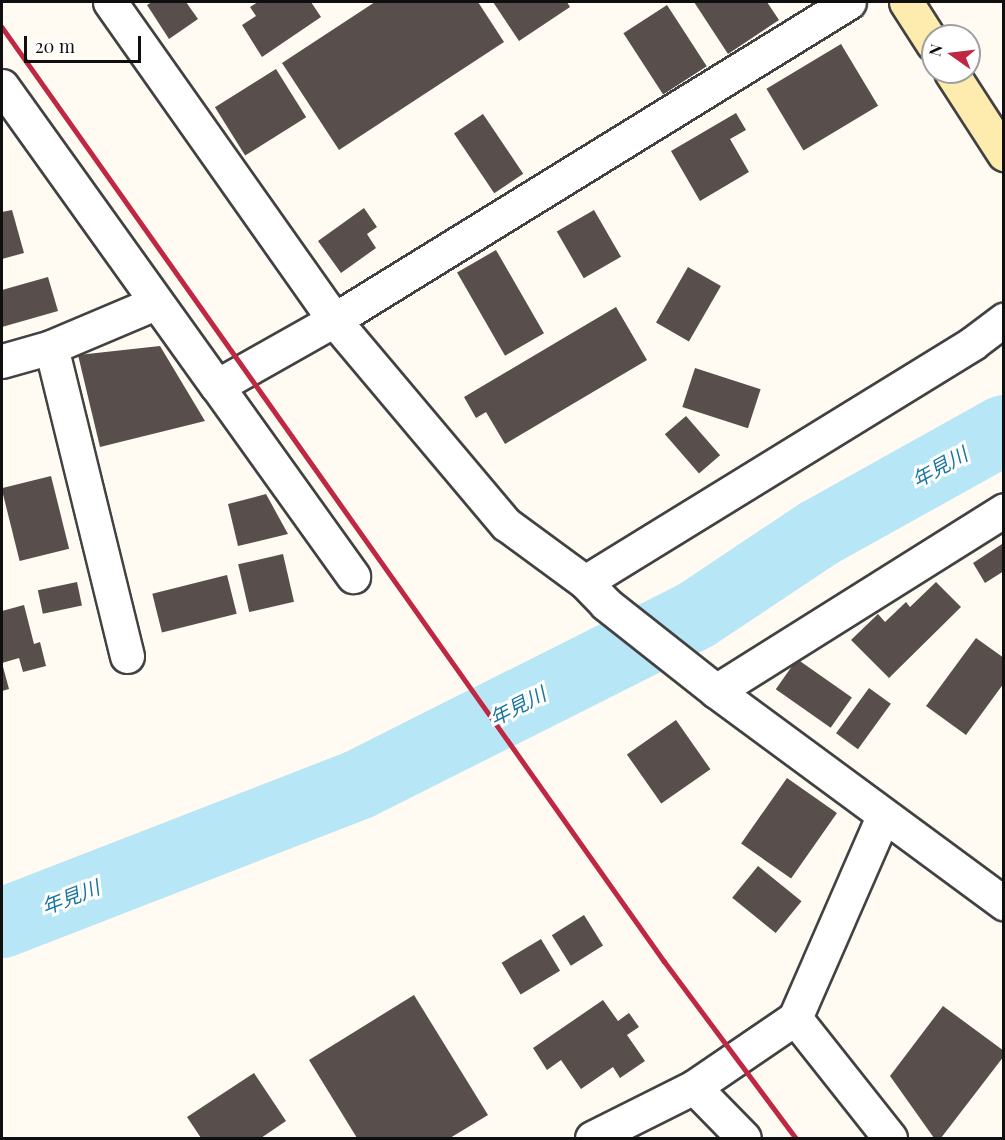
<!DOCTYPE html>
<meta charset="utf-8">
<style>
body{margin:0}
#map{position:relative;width:1005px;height:1140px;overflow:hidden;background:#fffbf2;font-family:"Playfair Display","Noto Sans JP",serif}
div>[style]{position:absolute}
.river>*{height:70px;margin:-35px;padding:0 35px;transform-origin:35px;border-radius:35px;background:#b7e6f6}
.building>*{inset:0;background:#584f4c;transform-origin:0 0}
.roads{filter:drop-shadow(2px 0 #424242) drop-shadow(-2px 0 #424242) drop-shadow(0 2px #424242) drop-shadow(0 -2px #424242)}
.street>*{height:33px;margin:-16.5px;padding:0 16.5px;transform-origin:16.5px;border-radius:16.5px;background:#fff}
.secondary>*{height:33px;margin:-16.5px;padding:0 16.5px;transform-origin:16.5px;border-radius:16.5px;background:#feebae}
.rail>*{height:4.5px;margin:-2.25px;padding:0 2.25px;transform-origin:2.25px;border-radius:2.25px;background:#bf2842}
span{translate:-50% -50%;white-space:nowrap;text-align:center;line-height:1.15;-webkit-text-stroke:6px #fff;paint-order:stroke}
.water-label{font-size:20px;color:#1976a1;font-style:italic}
.frame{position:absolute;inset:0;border:3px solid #0f0f0f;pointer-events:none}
.north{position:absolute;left:921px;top:24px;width:60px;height:60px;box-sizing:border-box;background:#fff;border:2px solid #9f9f9f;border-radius:50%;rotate:284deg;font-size:16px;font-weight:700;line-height:24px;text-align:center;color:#0f0f0f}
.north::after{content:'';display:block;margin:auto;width:21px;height:27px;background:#bf2842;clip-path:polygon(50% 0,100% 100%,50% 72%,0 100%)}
.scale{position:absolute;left:24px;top:36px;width:117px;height:27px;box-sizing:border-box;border:3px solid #0f0f0f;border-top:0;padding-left:8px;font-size:18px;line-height:21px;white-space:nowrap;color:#0f0f0f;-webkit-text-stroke:4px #fff;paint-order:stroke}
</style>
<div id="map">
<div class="river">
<div style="left:2px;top:923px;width:382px;rotate:-21.2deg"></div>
<div style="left:358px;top:785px;width:378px;rotate:-26.7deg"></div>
<div style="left:696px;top:615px;width:148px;rotate:-33.7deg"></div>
<div style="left:819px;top:533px;width:212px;rotate:-29.1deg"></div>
</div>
<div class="building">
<div style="clip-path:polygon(152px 2px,186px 2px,198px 19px,169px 39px,147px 5px)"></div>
<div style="clip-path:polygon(258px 2px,311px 2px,321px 17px,262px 57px,242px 25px,256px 16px,250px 7px)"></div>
<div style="clip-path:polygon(375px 2px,478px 2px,504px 42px,339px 150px,282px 63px)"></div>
<div style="clip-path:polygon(493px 2px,567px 2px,570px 7px,519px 41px)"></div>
<div style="clip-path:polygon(694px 2px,767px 2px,779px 20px,728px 54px)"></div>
<div style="left:667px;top:5px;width:73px;height:52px;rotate:57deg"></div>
<div style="left:841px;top:44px;width:72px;height:87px;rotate:59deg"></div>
<div style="left:276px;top:69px;width:57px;height:72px;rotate:58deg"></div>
<div style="clip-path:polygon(736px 113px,746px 130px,730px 139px,749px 172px,700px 201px,671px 151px)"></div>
<div style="left:483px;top:114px;width:72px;height:35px;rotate:56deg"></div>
<div style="clip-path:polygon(364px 208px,377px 227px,367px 234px,376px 248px,341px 273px,318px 241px)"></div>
<div style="clip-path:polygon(12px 210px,24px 253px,2px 259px,2px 212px)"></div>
<div style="left:594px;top:210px;width:54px;height:43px;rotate:60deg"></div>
<div style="left:496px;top:250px;width:96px;height:45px;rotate:60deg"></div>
<div style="left:688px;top:267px;width:38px;height:64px;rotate:30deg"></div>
<div style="clip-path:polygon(48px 277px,58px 311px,2px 327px,2px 290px)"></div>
<div style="clip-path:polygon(616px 307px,647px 360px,505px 444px,486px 412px,476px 418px,464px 397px)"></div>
<div style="clip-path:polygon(160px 346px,205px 421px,100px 447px,78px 355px)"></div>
<div style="left:695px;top:368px;width:69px;height:41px;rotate:18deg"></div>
<div style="left:686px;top:416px;width:52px;height:28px;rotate:49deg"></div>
<div style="left:51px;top:476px;width:75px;height:51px;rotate:76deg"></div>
<div style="clip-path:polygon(266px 494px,288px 534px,238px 546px,228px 504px)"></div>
<div style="clip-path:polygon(1002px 544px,1004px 571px,985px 583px,973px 563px)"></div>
<div style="left:283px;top:554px;width:49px;height:46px;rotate:77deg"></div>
<div style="left:227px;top:575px;width:40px;height:77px;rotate:76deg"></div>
<div style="left:77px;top:582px;width:24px;height:40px;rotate:78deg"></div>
<div style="clip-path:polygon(936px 582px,961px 607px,889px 678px,851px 640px,878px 614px,885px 622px,906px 602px,910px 607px)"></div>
<div style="clip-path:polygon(24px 605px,34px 644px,40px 642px,46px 666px,23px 672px,19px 658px,2px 663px,9px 689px,2px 691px,2px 611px)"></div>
<div style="clip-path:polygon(976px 638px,1004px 658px,1004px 683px,966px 735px,926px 706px)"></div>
<div style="left:797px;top:659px;width:67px;height:37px;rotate:35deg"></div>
<div style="left:869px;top:688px;width:27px;height:56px;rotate:36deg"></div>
<div style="left:676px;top:720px;width:60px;height:60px;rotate:55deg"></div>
<div style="left:787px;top:778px;width:61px;height:80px;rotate:35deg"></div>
<div style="left:758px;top:866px;width:56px;height:41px;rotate:39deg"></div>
<div style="left:584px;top:915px;width:36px;height:38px;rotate:58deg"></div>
<div style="left:541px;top:939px;width:37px;height:46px;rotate:59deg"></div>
<div style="clip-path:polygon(414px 995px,488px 1115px,450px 1138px,357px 1138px,309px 1060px)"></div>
<div style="clip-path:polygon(603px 1000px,618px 1021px,629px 1013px,639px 1027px,627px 1035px,645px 1061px,620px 1078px,613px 1067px,581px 1089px,561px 1060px,547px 1070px,533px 1048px)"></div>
<div style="clip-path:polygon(943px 1006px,1004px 1051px,1004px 1056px,941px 1138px,934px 1138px,890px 1076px)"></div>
<div style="clip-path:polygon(254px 1073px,286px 1121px,261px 1138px,201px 1138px,187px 1117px)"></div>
</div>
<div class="roads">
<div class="street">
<div style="left:110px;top:2px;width:389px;rotate:54.8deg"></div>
<div style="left:334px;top:320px;width:267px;rotate:49.9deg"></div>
<div style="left:506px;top:524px;width:98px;rotate:36.3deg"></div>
<div style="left:585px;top:582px;width:30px;rotate:46deg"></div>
<div style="left:606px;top:604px;width:140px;rotate:38.3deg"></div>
<div style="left:716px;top:691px;width:358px;rotate:36.4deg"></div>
<div style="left:2px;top:86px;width:369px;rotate:54.4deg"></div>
<div style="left:217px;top:386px;width:134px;rotate:-29.4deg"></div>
<div style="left:334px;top:320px;width:605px;rotate:-31.69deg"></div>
<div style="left:2px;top:361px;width:51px;rotate:-15.9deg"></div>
<div style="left:217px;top:386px;width:234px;rotate:54.4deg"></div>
<div style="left:585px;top:582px;width:456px;rotate:-31.6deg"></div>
<div style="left:973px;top:343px;width:39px;rotate:-37deg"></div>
<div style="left:127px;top:656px;width:318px;rotate:-103.8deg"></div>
<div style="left:51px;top:347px;width:113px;rotate:-22.9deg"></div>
<div style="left:716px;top:691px;width:340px;rotate:-32.1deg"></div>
<div style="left:795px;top:1018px;width:153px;rotate:51.6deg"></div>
<div style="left:694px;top:1087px;width:71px;rotate:45.6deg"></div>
<div style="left:592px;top:1138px;width:114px;rotate:-26.6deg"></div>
<div style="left:694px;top:1087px;width:122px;rotate:-34.3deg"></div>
<div style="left:795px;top:1018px;width:219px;rotate:-66.4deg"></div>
</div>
<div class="secondary">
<div style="left:906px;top:2px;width:50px;rotate:57.3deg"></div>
<div style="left:951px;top:72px;width:98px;rotate:57.1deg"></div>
</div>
</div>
<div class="rail">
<div style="left:2px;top:27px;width:1145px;rotate:54.67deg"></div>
<div style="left:664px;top:961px;width:221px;rotate:53.3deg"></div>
</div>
<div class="water-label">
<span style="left:939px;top:466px;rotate:-29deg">年見川</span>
<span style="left:517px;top:705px;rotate:-27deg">年見川</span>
<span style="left:70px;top:896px;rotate:-21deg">年見川</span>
</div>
<div class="frame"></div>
<div class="north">N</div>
<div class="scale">20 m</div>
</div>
